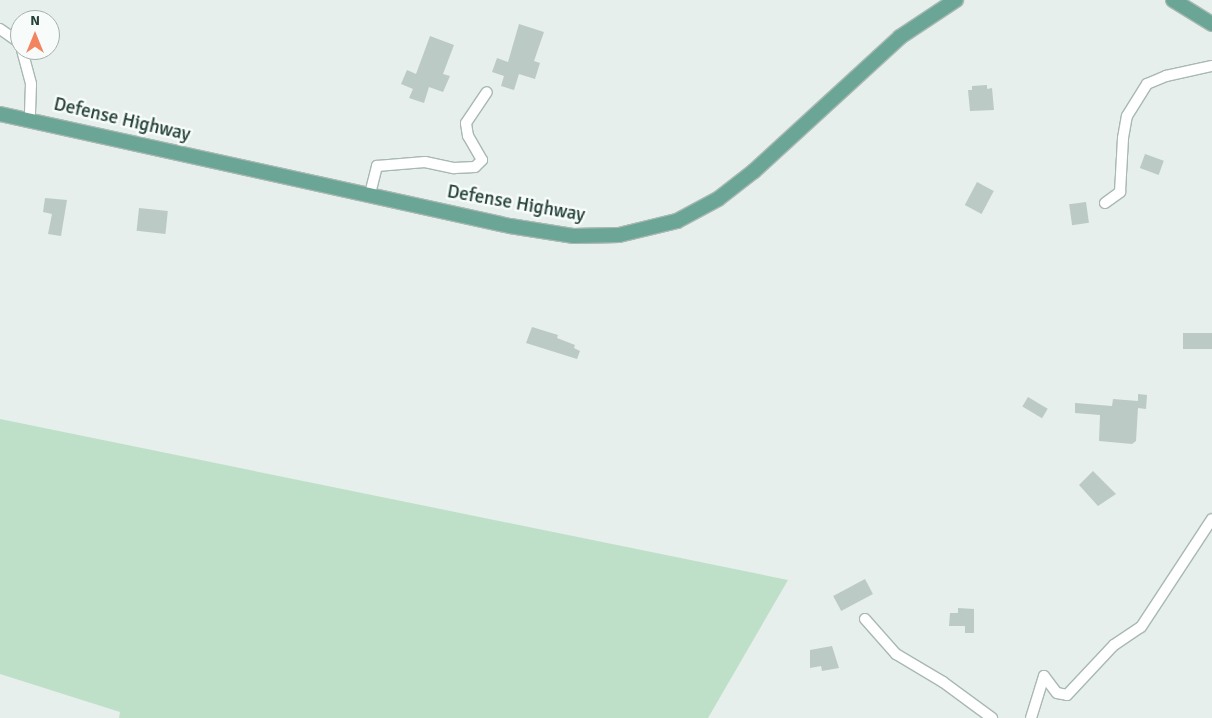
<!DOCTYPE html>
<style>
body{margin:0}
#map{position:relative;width:1212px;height:718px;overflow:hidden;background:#e6efeb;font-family:Signika,sans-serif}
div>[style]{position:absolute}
.green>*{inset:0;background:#bfe0c8}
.building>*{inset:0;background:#bbcac4;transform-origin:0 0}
.roads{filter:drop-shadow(1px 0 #a8b8b2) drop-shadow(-1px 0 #a8b8b2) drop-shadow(0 1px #a8b8b2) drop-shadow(0 -1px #a8b8b2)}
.minor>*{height:10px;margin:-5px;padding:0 5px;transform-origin:5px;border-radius:5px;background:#fff}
.major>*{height:14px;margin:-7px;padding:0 7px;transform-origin:7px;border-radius:7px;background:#6aa596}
span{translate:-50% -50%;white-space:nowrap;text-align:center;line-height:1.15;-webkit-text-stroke:5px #f7fbf9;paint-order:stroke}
.street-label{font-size:19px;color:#24423a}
.north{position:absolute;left:10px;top:10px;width:50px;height:50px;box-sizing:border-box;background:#f7fbf9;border:1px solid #a3b1ad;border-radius:50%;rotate:0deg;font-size:14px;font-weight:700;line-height:20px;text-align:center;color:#24423a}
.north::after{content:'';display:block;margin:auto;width:18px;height:22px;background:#f4845f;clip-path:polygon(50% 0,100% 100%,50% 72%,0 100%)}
</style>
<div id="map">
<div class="green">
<div style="clip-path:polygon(0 419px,788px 580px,708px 718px,119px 718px,120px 712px,0 674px)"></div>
</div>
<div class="building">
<div style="clip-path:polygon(519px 24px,544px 32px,534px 61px,540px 63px,535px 79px,519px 74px,514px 90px,501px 86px,504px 76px,492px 72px,497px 58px,508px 62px)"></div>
<div style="clip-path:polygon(430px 36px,454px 45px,443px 74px,450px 76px,443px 92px,429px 87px,424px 103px,409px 98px,413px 89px,401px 84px,407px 70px,416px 74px)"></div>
<div style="clip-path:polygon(987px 85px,987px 89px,992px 88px,994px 110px,970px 111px,968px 90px,972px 90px,972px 86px)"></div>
<div style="left:1145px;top:154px;width:20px;height:15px;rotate:20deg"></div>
<div style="left:977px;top:182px;width:19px;height:26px;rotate:28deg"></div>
<div style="clip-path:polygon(45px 198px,67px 200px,61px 236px,48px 234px,52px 214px,43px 212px)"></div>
<div style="left:1086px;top:202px;width:21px;height:17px;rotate:82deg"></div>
<div style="left:139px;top:208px;width:29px;height:23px;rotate:6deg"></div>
<div style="clip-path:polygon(532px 327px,558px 335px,557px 338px,575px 345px,574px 348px,580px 351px,577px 359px,526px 343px)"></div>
<div style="left:1212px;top:333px;width:16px;height:29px;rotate:90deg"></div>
<div style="clip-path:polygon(1138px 394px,1147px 395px,1146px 409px,1138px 408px,1136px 441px,1132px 444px,1099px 441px,1100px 415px,1075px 413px,1075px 403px,1112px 406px,1113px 399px,1138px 401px)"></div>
<div style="left:1028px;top:397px;width:23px;height:11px;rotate:31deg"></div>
<div style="clip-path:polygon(1093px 471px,1116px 494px,1098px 506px,1079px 485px)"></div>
<div style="left:865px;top:579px;width:17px;height:36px;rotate:62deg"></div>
<div style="clip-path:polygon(958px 608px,974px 609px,974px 633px,965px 633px,965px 626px,949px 626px,950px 613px,958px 613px)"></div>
<div style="clip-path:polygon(832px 646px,839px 668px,822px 671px,821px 666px,810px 668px,810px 650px)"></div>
</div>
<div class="roads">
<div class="minor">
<div style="left:0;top:29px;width:24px;rotate:35deg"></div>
<div style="left:22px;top:50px;width:35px;rotate:75deg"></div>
<div style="left:31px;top:84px;width:35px;rotate:92deg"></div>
<div style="left:370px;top:194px;width:29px;rotate:-76deg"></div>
<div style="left:377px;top:166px;width:48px;rotate:-4.8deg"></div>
<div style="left:425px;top:162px;width:30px;rotate:12deg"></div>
<div style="left:454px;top:168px;width:21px;rotate:-3deg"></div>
<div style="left:475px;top:167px;width:10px;rotate:-45deg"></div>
<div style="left:482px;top:160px;width:28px;rotate:-120deg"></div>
<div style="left:468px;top:136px;width:13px;rotate:-99deg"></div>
<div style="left:466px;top:123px;width:37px;rotate:-56deg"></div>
<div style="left:1105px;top:203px;width:19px;rotate:-36deg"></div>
<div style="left:1120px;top:192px;width:54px;rotate:-86.8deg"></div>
<div style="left:1123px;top:138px;width:22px;rotate:-80deg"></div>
<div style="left:1127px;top:116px;width:38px;rotate:-58deg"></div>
<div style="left:1147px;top:84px;width:21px;rotate:-23deg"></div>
<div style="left:1166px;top:76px;width:47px;rotate:-12.3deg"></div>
<div style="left:865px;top:619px;width:47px;rotate:48.5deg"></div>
<div style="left:896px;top:654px;width:55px;rotate:30.8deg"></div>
<div style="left:943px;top:682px;width:61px;rotate:36.3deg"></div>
<div style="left:1044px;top:676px;width:21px;rotate:53deg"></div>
<div style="left:1057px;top:693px;width:10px;rotate:11deg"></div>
<div style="left:1067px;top:695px;width:69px;rotate:-46.8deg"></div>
<div style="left:1114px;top:645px;width:32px;rotate:-34deg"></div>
<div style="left:1141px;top:627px;width:129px;rotate:-56.7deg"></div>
<div style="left:1031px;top:718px;width:44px;rotate:-72.8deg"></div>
</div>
<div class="major">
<div style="left:1173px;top:0;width:46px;rotate:31.6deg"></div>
<div style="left:0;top:114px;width:522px;rotate:12.39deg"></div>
<div style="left:510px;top:226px;width:65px;rotate:8.9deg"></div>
<div style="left:574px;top:236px;width:45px;rotate:-1.3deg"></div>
<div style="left:619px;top:235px;width:60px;rotate:-13.6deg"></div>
<div style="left:677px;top:221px;width:47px;rotate:-28.2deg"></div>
<div style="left:718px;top:199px;width:46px;rotate:-37.9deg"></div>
<div style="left:754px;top:171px;width:198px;rotate:-42.5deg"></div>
<div style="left:900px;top:37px;width:67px;rotate:-33.5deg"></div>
</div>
</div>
<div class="street-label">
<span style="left:122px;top:120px;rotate:13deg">Defense Highway</span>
<span style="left:516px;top:204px;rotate:10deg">Defense Highway</span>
</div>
<div class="north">N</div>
</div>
